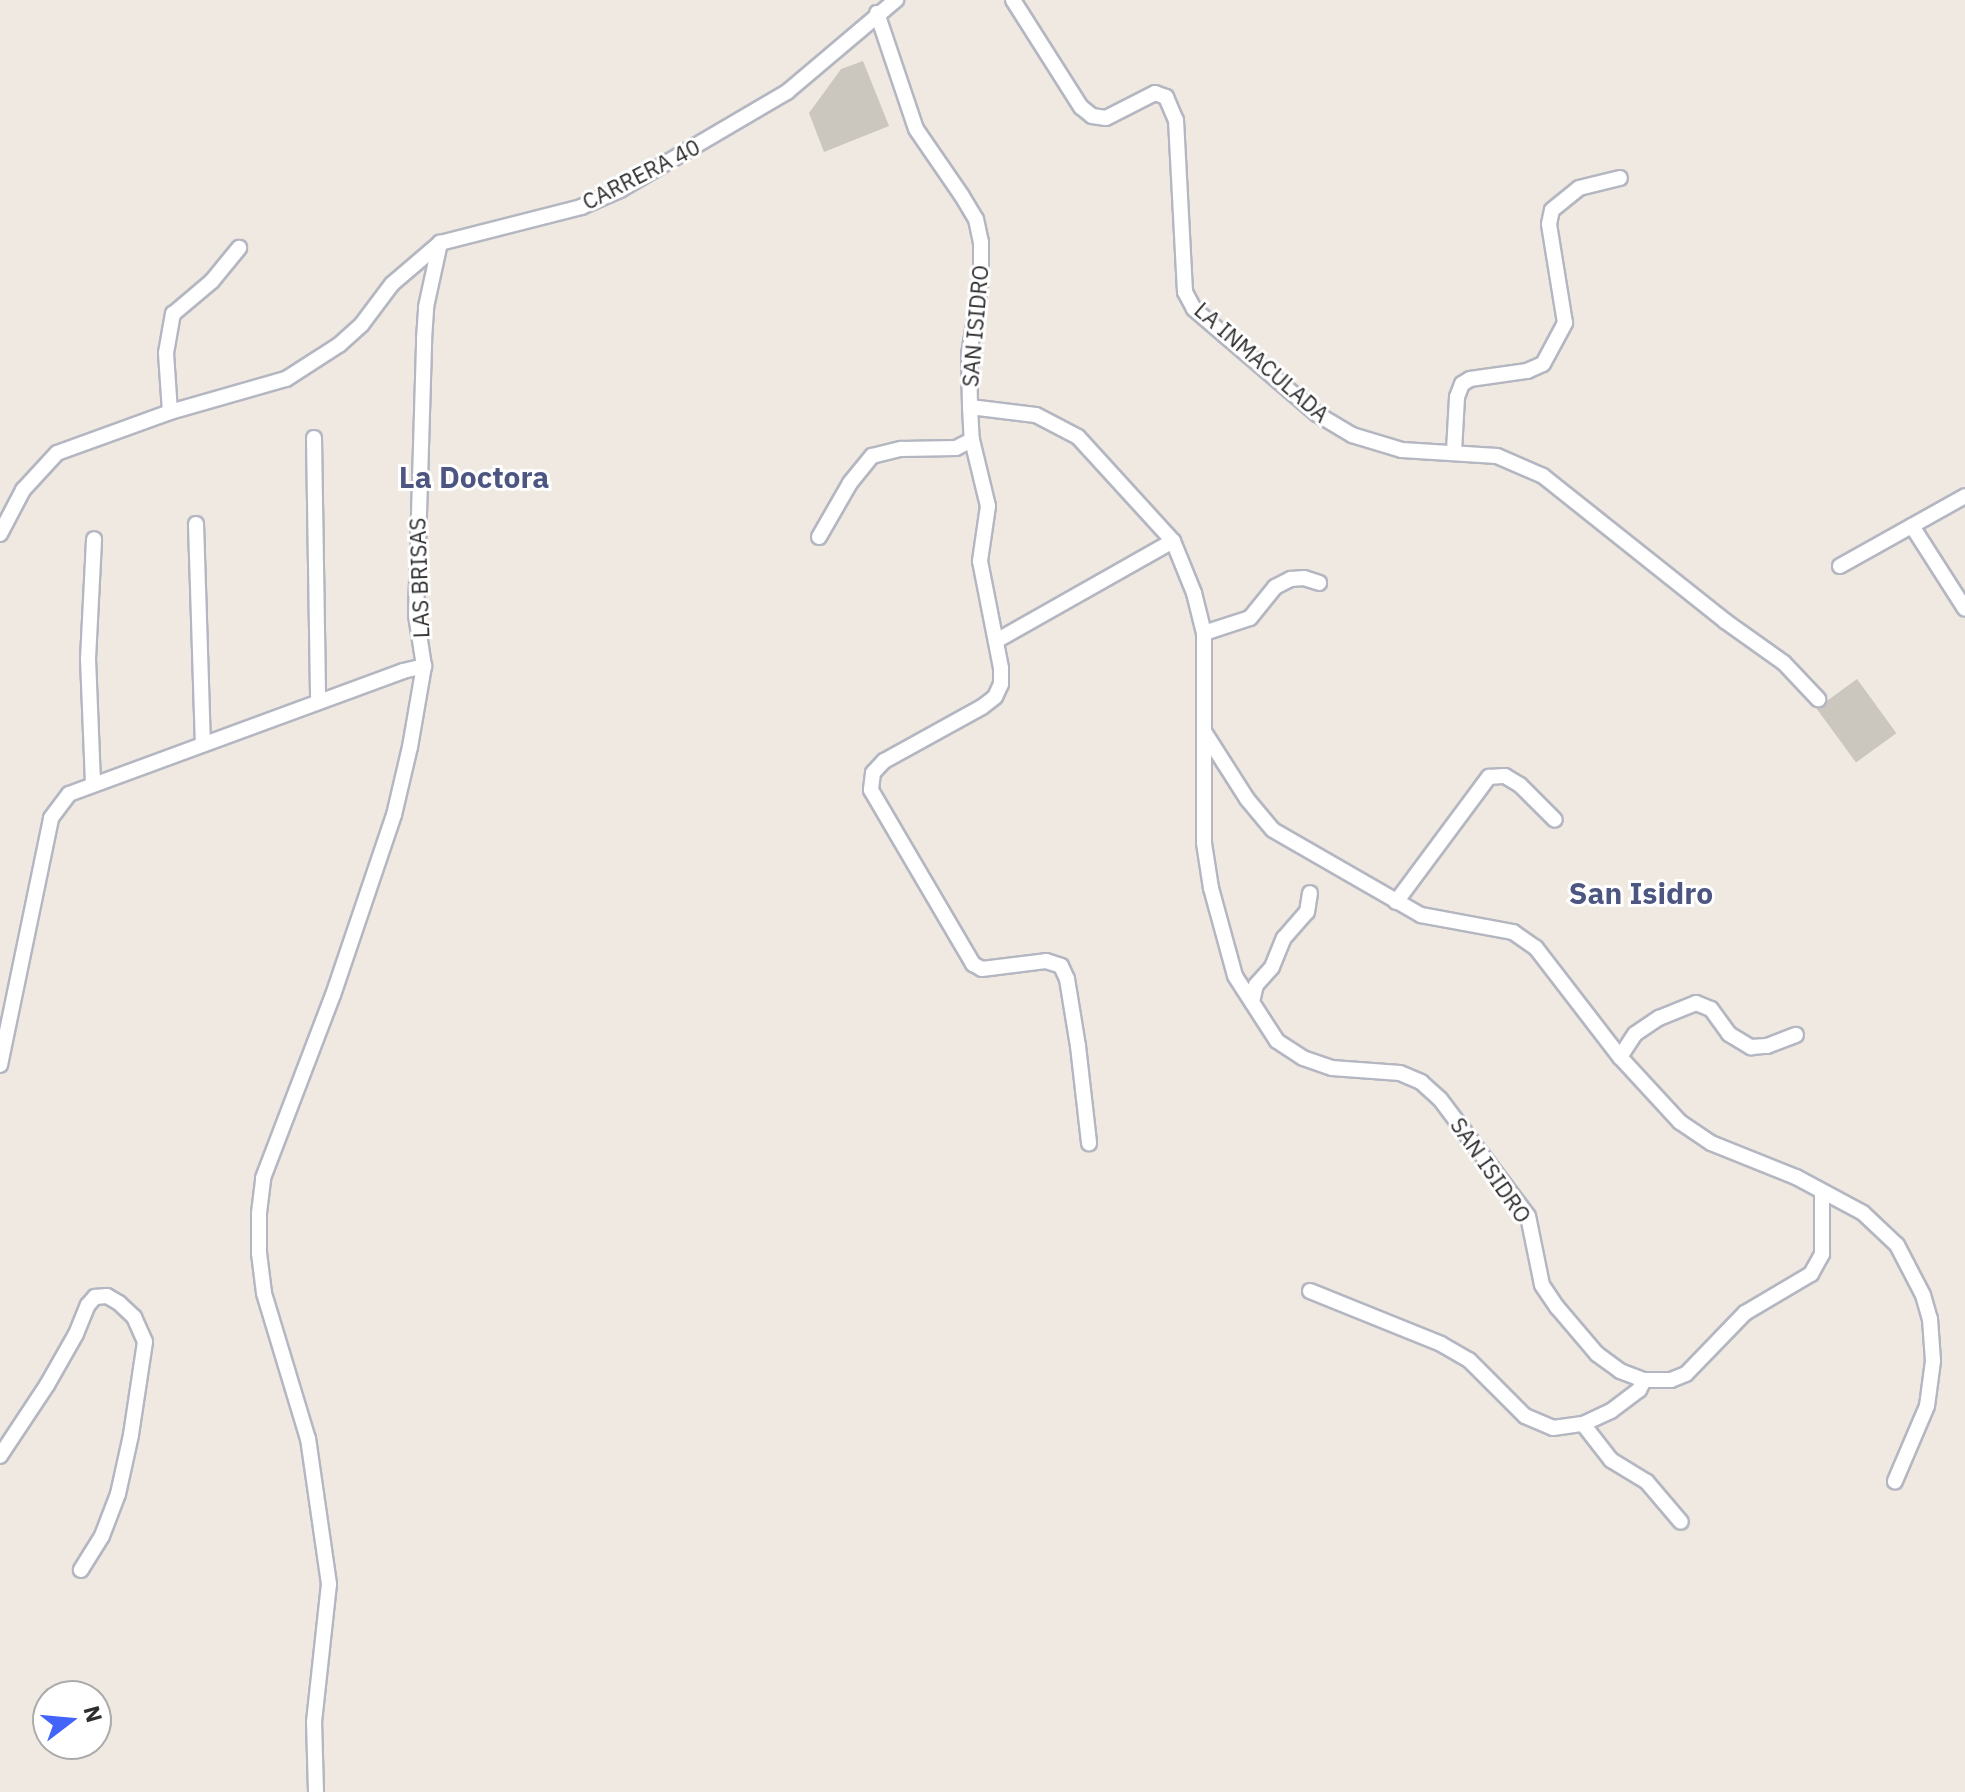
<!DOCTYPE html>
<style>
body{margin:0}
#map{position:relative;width:1965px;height:1792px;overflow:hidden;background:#efe9e1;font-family:"IBM Plex Sans",sans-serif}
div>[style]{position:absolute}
.building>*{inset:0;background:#cbc7bf;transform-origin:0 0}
.roads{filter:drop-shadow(2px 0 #b4b7c1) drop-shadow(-2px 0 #b4b7c1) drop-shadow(0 2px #b4b7c1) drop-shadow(0 -2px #b4b7c1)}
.minor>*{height:14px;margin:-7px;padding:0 7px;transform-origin:7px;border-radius:7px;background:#fff}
span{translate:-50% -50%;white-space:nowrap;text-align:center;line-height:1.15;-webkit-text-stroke:6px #fff;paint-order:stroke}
.street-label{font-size:22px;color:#2e2e2e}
.district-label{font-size:30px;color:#4d5680;font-weight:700}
.north{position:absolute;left:32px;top:1680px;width:80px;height:80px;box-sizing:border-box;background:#fff;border:2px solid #ababab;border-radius:50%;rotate:74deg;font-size:22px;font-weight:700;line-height:32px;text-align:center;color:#2e2e2e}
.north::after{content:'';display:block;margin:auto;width:28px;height:36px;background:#4264fb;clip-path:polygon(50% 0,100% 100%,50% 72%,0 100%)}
</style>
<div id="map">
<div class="building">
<div style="clip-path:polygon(863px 61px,889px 126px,824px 152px,809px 113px,841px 69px)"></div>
<div style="left:1857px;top:679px;width:67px;height:50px;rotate:54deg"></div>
</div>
<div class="roads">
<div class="minor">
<div style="left:1013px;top:0;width:127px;rotate:57.6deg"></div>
<div style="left:1081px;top:107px;width:14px;rotate:39deg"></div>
<div style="left:1092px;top:116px;width:14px;rotate:8deg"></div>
<div style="left:1106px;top:118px;width:55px;rotate:-27deg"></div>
<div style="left:1155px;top:93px;width:12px;rotate:20deg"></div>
<div style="left:1166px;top:97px;width:25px;rotate:67deg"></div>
<div style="left:1176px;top:120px;width:172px;rotate:87deg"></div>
<div style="left:1185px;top:292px;width:19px;rotate:62deg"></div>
<div style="left:1194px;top:309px;width:162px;rotate:40.5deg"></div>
<div style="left:1317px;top:414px;width:41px;rotate:31deg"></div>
<div style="left:1352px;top:435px;width:52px;rotate:16.7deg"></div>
<div style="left:1402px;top:450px;width:95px;rotate:3.6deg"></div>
<div style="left:1497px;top:456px;width:50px;rotate:23.5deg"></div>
<div style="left:1543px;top:476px;width:233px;rotate:38.5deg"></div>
<div style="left:1725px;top:621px;width:72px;rotate:35.4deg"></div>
<div style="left:1784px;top:663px;width:50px;rotate:46.6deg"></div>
<div style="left:877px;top:13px;width:122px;rotate:71.4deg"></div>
<div style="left:916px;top:129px;width:81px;rotate:55.5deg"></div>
<div style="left:962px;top:196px;width:27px;rotate:59deg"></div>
<div style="left:976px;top:219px;width:24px;rotate:78deg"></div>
<div style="left:981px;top:242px;width:39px;rotate:90deg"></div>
<div style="left:981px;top:281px;width:74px;rotate:99.3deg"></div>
<div style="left:969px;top:354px;width:53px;rotate:88.9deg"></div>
<div style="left:970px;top:407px;width:66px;rotate:6.9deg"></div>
<div style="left:1036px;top:415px;width:47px;rotate:27.6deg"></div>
<div style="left:1078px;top:437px;width:141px;rotate:47.6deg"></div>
<div style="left:1173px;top:541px;width:56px;rotate:68deg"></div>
<div style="left:1194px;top:593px;width:41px;rotate:76deg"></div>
<div style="left:1204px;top:633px;width:210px;rotate:90deg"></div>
<div style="left:1204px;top:843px;width:46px;rotate:81.2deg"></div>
<div style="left:1211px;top:888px;width:91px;rotate:74.7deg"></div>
<div style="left:1235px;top:976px;width:77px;rotate:57.1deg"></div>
<div style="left:1277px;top:1041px;width:31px;rotate:33deg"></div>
<div style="left:1303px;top:1058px;width:31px;rotate:19deg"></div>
<div style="left:1332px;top:1068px;width:68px;rotate:4.2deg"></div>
<div style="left:1400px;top:1073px;width:23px;rotate:23deg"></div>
<div style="left:1421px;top:1082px;width:25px;rotate:42deg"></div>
<div style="left:1440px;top:1099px;width:146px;rotate:53.1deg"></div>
<div style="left:1528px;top:1216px;width:70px;rotate:78.5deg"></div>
<div style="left:1542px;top:1285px;width:27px;rotate:56deg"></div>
<div style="left:1557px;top:1307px;width:62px;rotate:49.6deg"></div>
<div style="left:1597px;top:1354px;width:29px;rotate:36deg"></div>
<div style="left:1620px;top:1371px;width:26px;rotate:21deg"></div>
<div style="left:1644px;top:1380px;width:27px"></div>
<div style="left:1671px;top:1380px;width:16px;rotate:-22deg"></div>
<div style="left:1686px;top:1374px;width:85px;rotate:-46deg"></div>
<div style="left:1745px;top:1313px;width:77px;rotate:-30.6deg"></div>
<div style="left:1811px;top:1274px;width:23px;rotate:-61deg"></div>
<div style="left:1822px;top:1254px;width:61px;rotate:-90deg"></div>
<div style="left:970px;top:407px;width:33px;rotate:87deg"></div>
<div style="left:972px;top:440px;width:68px;rotate:76.4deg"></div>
<div style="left:988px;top:506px;width:56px;rotate:98.3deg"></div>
<div style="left:980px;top:561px;width:109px;rotate:78.9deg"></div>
<div style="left:1001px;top:668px;width:16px;rotate:90deg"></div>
<div style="left:1001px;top:684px;width:14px;rotate:115deg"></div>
<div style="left:995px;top:697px;width:16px;rotate:142deg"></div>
<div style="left:982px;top:707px;width:112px;rotate:151.1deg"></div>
<div style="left:884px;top:761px;width:16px;rotate:133deg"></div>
<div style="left:873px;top:773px;width:17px;rotate:97deg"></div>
<div style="left:871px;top:790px;width:202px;rotate:59.6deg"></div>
<div style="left:973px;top:964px;width:10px;rotate:29deg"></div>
<div style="left:982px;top:969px;width:64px;rotate:-7.1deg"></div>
<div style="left:1046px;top:961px;width:16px;rotate:18deg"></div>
<div style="left:1061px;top:966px;width:14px;rotate:65deg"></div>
<div style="left:1067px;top:979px;width:68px;rotate:80.7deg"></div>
<div style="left:1078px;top:1046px;width:98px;rotate:83.5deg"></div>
<div style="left:170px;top:412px;width:59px;rotate:-93.9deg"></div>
<div style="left:166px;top:353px;width:40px;rotate:-80deg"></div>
<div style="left:173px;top:314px;width:51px;rotate:-40.2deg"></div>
<div style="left:212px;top:281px;width:43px;rotate:-50.7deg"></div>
<div style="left:314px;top:438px;width:264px;rotate:89.1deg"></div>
<div style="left:1454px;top:451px;width:54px;rotate:-86.8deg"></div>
<div style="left:1457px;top:397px;width:14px;rotate:-69deg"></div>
<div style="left:1462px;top:384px;width:9px;rotate:-32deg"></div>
<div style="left:1470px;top:379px;width:58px;rotate:-8deg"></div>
<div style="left:1527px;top:371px;width:17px;rotate:-24deg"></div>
<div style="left:1543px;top:364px;width:47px;rotate:-61.8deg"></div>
<div style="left:1565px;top:323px;width:100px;rotate:-99.2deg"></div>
<div style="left:1549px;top:224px;width:14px;rotate:-78deg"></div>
<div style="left:1552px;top:210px;width:35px;rotate:-39deg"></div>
<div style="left:1579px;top:188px;width:42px;rotate:-13.7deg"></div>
<div style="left:196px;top:524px;width:220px;rotate:88.2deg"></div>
<div style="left:1912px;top:526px;width:98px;rotate:57.4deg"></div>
<div style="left:0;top:534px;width:50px;rotate:-62.4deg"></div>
<div style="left:23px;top:490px;width:50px;rotate:-47.4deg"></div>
<div style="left:57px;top:453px;width:120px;rotate:-19.9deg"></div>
<div style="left:170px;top:412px;width:121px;rotate:-15.9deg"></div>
<div style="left:286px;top:379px;width:63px;rotate:-32.7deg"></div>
<div style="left:339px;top:345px;width:31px;rotate:-42deg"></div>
<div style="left:362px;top:324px;width:50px;rotate:-53.1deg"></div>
<div style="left:392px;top:284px;width:63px;rotate:-40.5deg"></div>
<div style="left:440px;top:243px;width:146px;rotate:-14.3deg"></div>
<div style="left:581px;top:207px;width:43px;rotate:-23.6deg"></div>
<div style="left:620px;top:190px;width:194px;rotate:-30.4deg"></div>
<div style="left:787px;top:92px;width:143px;rotate:-40.2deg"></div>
<div style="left:819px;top:537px;width:62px;rotate:-60.1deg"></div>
<div style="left:850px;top:483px;width:35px;rotate:-51deg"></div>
<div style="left:872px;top:456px;width:30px;rotate:-14deg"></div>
<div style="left:901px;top:449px;width:55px;rotate:-1deg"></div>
<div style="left:956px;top:448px;width:18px;rotate:-27deg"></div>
<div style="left:1840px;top:566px;width:143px;rotate:-29.2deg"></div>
<div style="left:1204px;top:633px;width:48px;rotate:-18.1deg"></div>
<div style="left:1250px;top:618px;width:40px;rotate:-51deg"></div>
<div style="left:1275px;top:587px;width:18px;rotate:-27deg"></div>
<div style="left:1291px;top:579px;width:13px;rotate:-4deg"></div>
<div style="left:1304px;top:578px;width:16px;rotate:18deg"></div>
<div style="left:996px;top:641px;width:203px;rotate:-29.5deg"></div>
<div style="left:1205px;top:733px;width:78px;rotate:57.5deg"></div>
<div style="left:1247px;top:799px;width:40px;rotate:50deg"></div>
<div style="left:1273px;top:830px;width:171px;rotate:29.9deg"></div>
<div style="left:1421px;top:915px;width:94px;rotate:10.5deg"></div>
<div style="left:1513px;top:932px;width:28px;rotate:35deg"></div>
<div style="left:1536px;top:948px;width:138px;rotate:52.4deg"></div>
<div style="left:1620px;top:1057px;width:88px;rotate:47.3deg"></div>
<div style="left:1680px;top:1122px;width:37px;rotate:34deg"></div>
<div style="left:1711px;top:1143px;width:92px;rotate:21.8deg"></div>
<div style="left:1796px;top:1177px;width:76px;rotate:28.2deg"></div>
<div style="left:1863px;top:1213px;width:47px;rotate:43.3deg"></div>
<div style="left:1897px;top:1245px;width:56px;rotate:62.5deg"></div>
<div style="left:1923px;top:1295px;width:25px;rotate:74deg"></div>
<div style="left:1930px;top:1319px;width:42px;rotate:85.9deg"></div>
<div style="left:1933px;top:1361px;width:45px;rotate:97.6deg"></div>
<div style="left:1927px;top:1406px;width:82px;rotate:113.1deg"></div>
<div style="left:93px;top:783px;width:124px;rotate:-92.3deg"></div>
<div style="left:88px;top:659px;width:120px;rotate:-87.1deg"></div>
<div style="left:1396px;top:902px;width:156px;rotate:-53.4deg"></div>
<div style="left:1489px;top:777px;width:16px;rotate:-4deg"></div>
<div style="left:1505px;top:776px;width:17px;rotate:31deg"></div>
<div style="left:1520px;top:785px;width:49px;rotate:45deg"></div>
<div style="left:1252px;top:1002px;width:17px;rotate:-77deg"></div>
<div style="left:1256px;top:985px;width:24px;rotate:-48deg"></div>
<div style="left:1272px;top:967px;width:31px;rotate:-68deg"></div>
<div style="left:1284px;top:938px;width:35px;rotate:-49deg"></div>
<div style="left:1307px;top:912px;width:19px;rotate:-81deg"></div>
<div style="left:1620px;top:1057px;width:27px;rotate:-57deg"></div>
<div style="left:1635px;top:1034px;width:29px;rotate:-34deg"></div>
<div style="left:1659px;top:1018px;width:40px;rotate:-22deg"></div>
<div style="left:1696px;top:1003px;width:16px;rotate:22deg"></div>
<div style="left:1711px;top:1009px;width:31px;rotate:54deg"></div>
<div style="left:1729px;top:1034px;width:26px;rotate:31deg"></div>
<div style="left:1751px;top:1047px;width:16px;rotate:-4deg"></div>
<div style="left:1767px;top:1046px;width:31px;rotate:-21deg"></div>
<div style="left:0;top:1065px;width:252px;rotate:-78.3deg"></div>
<div style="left:51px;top:818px;width:30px;rotate:-53deg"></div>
<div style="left:69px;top:794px;width:356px;rotate:-20.2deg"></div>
<div style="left:403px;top:671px;width:22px;rotate:-13deg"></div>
<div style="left:1310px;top:1291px;width:141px;rotate:22deg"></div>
<div style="left:1441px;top:1344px;width:32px;rotate:30deg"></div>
<div style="left:1469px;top:1360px;width:79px;rotate:45deg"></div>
<div style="left:1525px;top:1416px;width:30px;rotate:23deg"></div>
<div style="left:1553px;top:1428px;width:30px;rotate:-8deg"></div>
<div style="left:1583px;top:1424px;width:31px;rotate:-25deg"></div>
<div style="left:1611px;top:1411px;width:35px;rotate:-37deg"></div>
<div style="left:1639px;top:1390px;width:11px;rotate:-63deg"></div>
<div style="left:1583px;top:1424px;width:46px;rotate:52.1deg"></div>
<div style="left:1611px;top:1460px;width:42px;rotate:31.4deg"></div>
<div style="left:1647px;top:1482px;width:52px;rotate:49.6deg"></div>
<div style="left:0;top:1456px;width:85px;rotate:-56.5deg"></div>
<div style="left:47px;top:1385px;width:59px;rotate:-60.4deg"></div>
<div style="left:76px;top:1334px;width:31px;rotate:-68deg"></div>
<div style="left:88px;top:1305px;width:11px;rotate:-49deg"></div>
<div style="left:95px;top:1297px;width:12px;rotate:-5deg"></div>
<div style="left:107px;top:1296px;width:14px;rotate:30deg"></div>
<div style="left:119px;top:1303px;width:21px;rotate:43deg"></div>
<div style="left:134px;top:1317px;width:27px;rotate:66deg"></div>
<div style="left:145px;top:1342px;width:94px;rotate:98.6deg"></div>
<div style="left:131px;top:1435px;width:60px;rotate:102.4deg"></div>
<div style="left:118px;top:1494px;width:45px;rotate:110.9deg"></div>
<div style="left:102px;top:1536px;width:40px;rotate:122deg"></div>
<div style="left:316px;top:1792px;width:70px;rotate:-91.6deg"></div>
<div style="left:314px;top:1722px;width:139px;rotate:-83.8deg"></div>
<div style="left:329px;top:1584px;width:147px;rotate:-98.2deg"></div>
<div style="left:308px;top:1439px;width:152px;rotate:-106.8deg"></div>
<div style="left:264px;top:1293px;width:40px;rotate:-97.1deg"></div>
<div style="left:259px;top:1253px;width:40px;rotate:-90deg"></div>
<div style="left:259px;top:1213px;width:35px;rotate:-83deg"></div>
<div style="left:263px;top:1178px;width:196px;rotate:-69.1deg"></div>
<div style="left:333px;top:995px;width:190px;rotate:-71.3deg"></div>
<div style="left:394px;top:815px;width:70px;rotate:-76.8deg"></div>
<div style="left:410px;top:747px;width:82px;rotate:-80.2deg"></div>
<div style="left:424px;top:666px;width:52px;rotate:-98.9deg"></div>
<div style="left:416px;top:615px;width:276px;rotate:-88.3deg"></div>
<div style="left:424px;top:339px;width:32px;rotate:-86deg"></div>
<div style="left:426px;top:307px;width:66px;rotate:-77.7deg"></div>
</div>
</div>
<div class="street-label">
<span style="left:641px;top:174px;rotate:-27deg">CARRERA 40</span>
<span style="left:975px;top:326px;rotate:-85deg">SAN ISIDRO</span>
<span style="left:1262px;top:362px;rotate:41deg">LA INMACULADA</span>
<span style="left:419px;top:578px;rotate:-92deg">LAS BRISAS</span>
<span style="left:1491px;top:1170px;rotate:55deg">SAN ISIDRO</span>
</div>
<div class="district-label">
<span style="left:474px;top:477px">La Doctora</span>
<span style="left:1641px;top:893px">San Isidro</span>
</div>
<div class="north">N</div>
</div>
